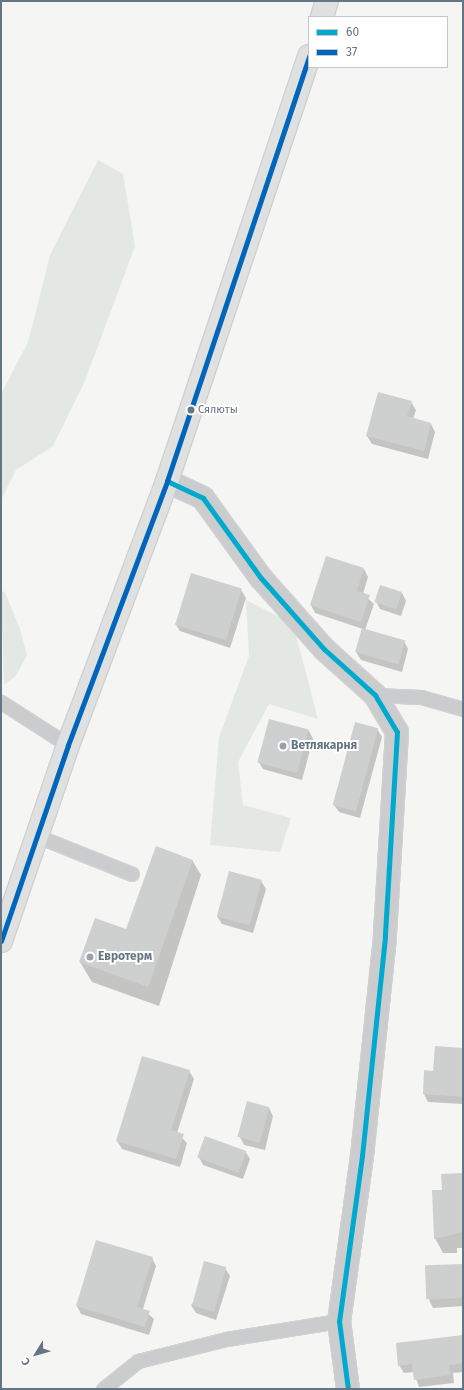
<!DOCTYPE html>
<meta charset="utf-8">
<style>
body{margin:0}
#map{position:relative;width:464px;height:1390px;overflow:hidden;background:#f5f5f4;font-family:"Fira Sans",sans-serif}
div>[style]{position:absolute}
.green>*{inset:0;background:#e4e8e2}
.shadow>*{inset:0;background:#0003}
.building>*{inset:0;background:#ced0d0;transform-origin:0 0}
.roads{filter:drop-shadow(1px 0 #d1d1d2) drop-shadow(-1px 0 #d1d1d2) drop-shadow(0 1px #d1d1d2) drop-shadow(0 -1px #d1d1d2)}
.service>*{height:13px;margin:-6.5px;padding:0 6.5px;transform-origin:6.5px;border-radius:6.5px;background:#cacccd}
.minor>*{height:22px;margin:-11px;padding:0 11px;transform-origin:11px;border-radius:11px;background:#cacccd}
.primary>*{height:22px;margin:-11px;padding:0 11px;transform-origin:11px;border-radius:11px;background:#dfe0e0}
.bus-1>*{height:5px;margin:-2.5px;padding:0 2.5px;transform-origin:2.5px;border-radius:2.5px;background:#00a9ce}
.bus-2>*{height:5px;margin:-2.5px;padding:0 2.5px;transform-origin:2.5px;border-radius:2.5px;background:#0065bd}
.dots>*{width:11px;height:11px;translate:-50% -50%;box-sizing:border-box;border:2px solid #fff;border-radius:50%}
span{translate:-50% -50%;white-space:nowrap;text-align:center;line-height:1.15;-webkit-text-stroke:4px #fff;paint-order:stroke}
.bus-label{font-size:11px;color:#667583}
.left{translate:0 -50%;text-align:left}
.poi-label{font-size:12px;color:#667583;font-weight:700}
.frame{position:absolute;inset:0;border:2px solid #667583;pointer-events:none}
.legend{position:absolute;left:308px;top:16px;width:140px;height:52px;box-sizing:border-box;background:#fff;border:1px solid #c2c8cd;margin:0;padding:5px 7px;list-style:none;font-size:12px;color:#667583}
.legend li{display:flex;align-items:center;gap:8px;height:20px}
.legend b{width:20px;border:1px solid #c2c8cd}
.north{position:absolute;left:16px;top:1334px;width:40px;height:40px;-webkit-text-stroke:3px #fff;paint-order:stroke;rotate:233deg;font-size:11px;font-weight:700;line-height:16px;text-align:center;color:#667583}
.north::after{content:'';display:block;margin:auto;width:14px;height:18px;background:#667583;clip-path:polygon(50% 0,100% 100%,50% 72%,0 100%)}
</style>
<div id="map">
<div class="green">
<div style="clip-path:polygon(98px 160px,123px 174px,135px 246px,85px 381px,53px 446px,16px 470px,2px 498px,1px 536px,1px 394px,28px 342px,50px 255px)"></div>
<div style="clip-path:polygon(1px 591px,5px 592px,20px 629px,27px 655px,16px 676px,4px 685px)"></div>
<div style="clip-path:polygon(246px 600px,293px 624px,318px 719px,269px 704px,238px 762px,243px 805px,291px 818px,280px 852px,210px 845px,219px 737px,249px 656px)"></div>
</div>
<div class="shadow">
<div style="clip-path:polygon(411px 402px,416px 410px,413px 419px,431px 424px,435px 432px,428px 459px,372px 444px,367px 436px)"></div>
<div style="clip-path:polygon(364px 569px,368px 577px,363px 594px,374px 604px,365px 630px,404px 641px,408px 649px,402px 672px,361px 660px,356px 652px,363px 629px,315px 613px,311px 605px)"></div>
<div style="clip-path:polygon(241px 590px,246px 598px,230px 648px,180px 631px,175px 623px)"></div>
<div style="clip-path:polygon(402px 593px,406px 601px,401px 616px,380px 609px,376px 601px)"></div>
<div style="clip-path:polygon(270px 720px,309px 731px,313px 739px,302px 780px,263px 769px,258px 761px)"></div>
<div style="clip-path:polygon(377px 729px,382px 737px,360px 818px,339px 812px,334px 805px)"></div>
<div style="clip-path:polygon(192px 860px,201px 875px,159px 1006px,92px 982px,80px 962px,128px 931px)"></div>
<div style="clip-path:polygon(261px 881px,266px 889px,253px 933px,222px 924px,217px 916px)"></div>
<div style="clip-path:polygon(463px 1049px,463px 1104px,428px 1102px,424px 1094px,425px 1071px,434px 1072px)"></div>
<div style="clip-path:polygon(189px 1071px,194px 1079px,177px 1133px,187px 1143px,180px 1167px,122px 1149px,117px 1141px)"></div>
<div style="clip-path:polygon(248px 1103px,269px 1108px,273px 1116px,265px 1150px,244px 1145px,240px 1137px)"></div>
<div style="clip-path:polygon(245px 1151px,250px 1159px,243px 1179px,203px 1165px,199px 1157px)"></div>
<div style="clip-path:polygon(463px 1174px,463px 1248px,457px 1248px,457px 1253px,443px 1253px,435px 1238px,443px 1191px)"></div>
<div style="clip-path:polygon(152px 1258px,156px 1266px,143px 1309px,154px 1319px,149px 1335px,81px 1314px,77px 1306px)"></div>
<div style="clip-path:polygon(461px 1265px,463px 1306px,433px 1308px,429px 1300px)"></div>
<div style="clip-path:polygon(225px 1268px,230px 1276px,216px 1320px,196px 1313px,191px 1305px)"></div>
<div style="clip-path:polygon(463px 1336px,463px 1372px,453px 1373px,454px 1383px,419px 1387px,414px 1372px,404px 1373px,399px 1365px)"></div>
</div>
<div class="building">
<div style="clip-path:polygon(378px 392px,412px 401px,407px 416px,431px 423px,424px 451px,366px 436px)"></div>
<div style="clip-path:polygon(326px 556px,364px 568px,357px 591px,370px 595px,361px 622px,310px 605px)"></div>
<div style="left:191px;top:573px;width:53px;height:54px;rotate:17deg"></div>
<div style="left:380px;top:585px;width:23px;height:18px;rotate:18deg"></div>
<div style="left:362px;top:628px;width:45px;height:25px;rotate:16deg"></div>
<div style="left:269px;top:719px;width:41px;height:45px;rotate:15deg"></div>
<div style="left:355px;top:722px;width:24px;height:86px;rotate:15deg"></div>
<div style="clip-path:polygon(156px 846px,193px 860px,148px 987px,79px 962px,95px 918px,126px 929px)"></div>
<div style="left:229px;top:871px;width:34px;height:47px;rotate:15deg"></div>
<div style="clip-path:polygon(435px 1046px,463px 1048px,463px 1097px,423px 1094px,424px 1070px,433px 1071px)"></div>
<div style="clip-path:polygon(142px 1056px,190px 1070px,171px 1130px,184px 1134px,176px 1159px,116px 1141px)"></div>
<div style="left:247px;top:1101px;width:23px;height:37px;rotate:15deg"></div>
<div style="left:205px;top:1136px;width:44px;height:23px;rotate:20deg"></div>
<div style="clip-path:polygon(463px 1173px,463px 1232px,434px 1239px,432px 1190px,442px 1190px,441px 1174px)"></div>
<div style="clip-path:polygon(96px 1240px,153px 1257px,137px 1307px,150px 1311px,145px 1327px,76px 1306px)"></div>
<div style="left:204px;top:1261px;width:23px;height:46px;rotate:15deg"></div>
<div style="left:462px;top:1264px;width:34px;height:37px;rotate:88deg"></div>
<div style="clip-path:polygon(463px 1335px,463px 1363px,449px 1365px,450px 1375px,414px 1380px,412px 1364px,398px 1366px,396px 1343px)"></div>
</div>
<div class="roads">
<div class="service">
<div style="left:375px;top:695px;width:46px;rotate:2.5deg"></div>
<div style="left:421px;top:697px;width:44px;rotate:15.9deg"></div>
<div style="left:1px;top:702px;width:80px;rotate:32.7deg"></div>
<div style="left:37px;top:836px;width:102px;rotate:21.8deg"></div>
<div style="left:103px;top:1389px;width:45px;rotate:-38.7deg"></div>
<div style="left:138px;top:1361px;width:91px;rotate:-14deg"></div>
<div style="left:226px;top:1339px;width:114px;rotate:-9.1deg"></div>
</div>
<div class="minor">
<div style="left:167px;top:481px;width:40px;rotate:25deg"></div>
<div style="left:203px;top:498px;width:99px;rotate:54.1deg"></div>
<div style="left:261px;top:578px;width:95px;rotate:48.4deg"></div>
<div style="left:324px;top:649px;width:69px;rotate:42deg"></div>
<div style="left:375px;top:695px;width:43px;rotate:59.3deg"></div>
<div style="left:397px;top:732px;width:205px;rotate:93.4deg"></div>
<div style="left:385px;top:937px;width:220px;rotate:96deg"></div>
<div style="left:362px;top:1156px;width:167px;rotate:97.9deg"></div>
<div style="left:339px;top:1321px;width:69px;rotate:82.5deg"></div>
</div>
<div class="primary">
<div style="left:322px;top:17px;width:17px;rotate:-73deg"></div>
<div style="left:1px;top:941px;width:207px;rotate:-71.1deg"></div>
<div style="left:68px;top:745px;width:282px;rotate:-69.4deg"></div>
<div style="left:167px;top:481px;width:448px;rotate:-71.5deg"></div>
</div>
</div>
<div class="bus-1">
<div style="left:167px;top:481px;width:40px;rotate:25deg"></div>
<div style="left:203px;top:498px;width:99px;rotate:54.1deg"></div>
<div style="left:261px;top:578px;width:95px;rotate:48.4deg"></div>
<div style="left:324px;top:649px;width:69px;rotate:42deg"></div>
<div style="left:375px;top:695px;width:43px;rotate:59.3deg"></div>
<div style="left:397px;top:732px;width:205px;rotate:93.4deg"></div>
<div style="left:385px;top:937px;width:220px;rotate:96deg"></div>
<div style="left:362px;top:1156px;width:167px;rotate:97.9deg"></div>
<div style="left:339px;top:1321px;width:69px;rotate:82.5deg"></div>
</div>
<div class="bus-2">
<div style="left:1px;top:941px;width:207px;rotate:-71.1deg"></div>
<div style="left:68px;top:745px;width:282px;rotate:-69.4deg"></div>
<div style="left:167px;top:481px;width:448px;rotate:-71.5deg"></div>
</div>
<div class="dots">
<div style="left:191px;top:410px;background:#667583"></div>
<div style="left:283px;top:746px;background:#98a2ab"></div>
<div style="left:90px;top:957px;background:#98a2ab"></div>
</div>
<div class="bus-label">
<span class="left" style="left:198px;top:410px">Сялюты</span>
</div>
<div class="poi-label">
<span class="left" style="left:291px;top:746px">Ветлякарня</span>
<span class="left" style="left:98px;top:957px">Евротерм</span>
</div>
<div class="frame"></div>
<ul class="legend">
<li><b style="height:5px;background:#00a9ce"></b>60</li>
<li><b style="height:5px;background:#0065bd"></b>37</li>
</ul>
<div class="north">С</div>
</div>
